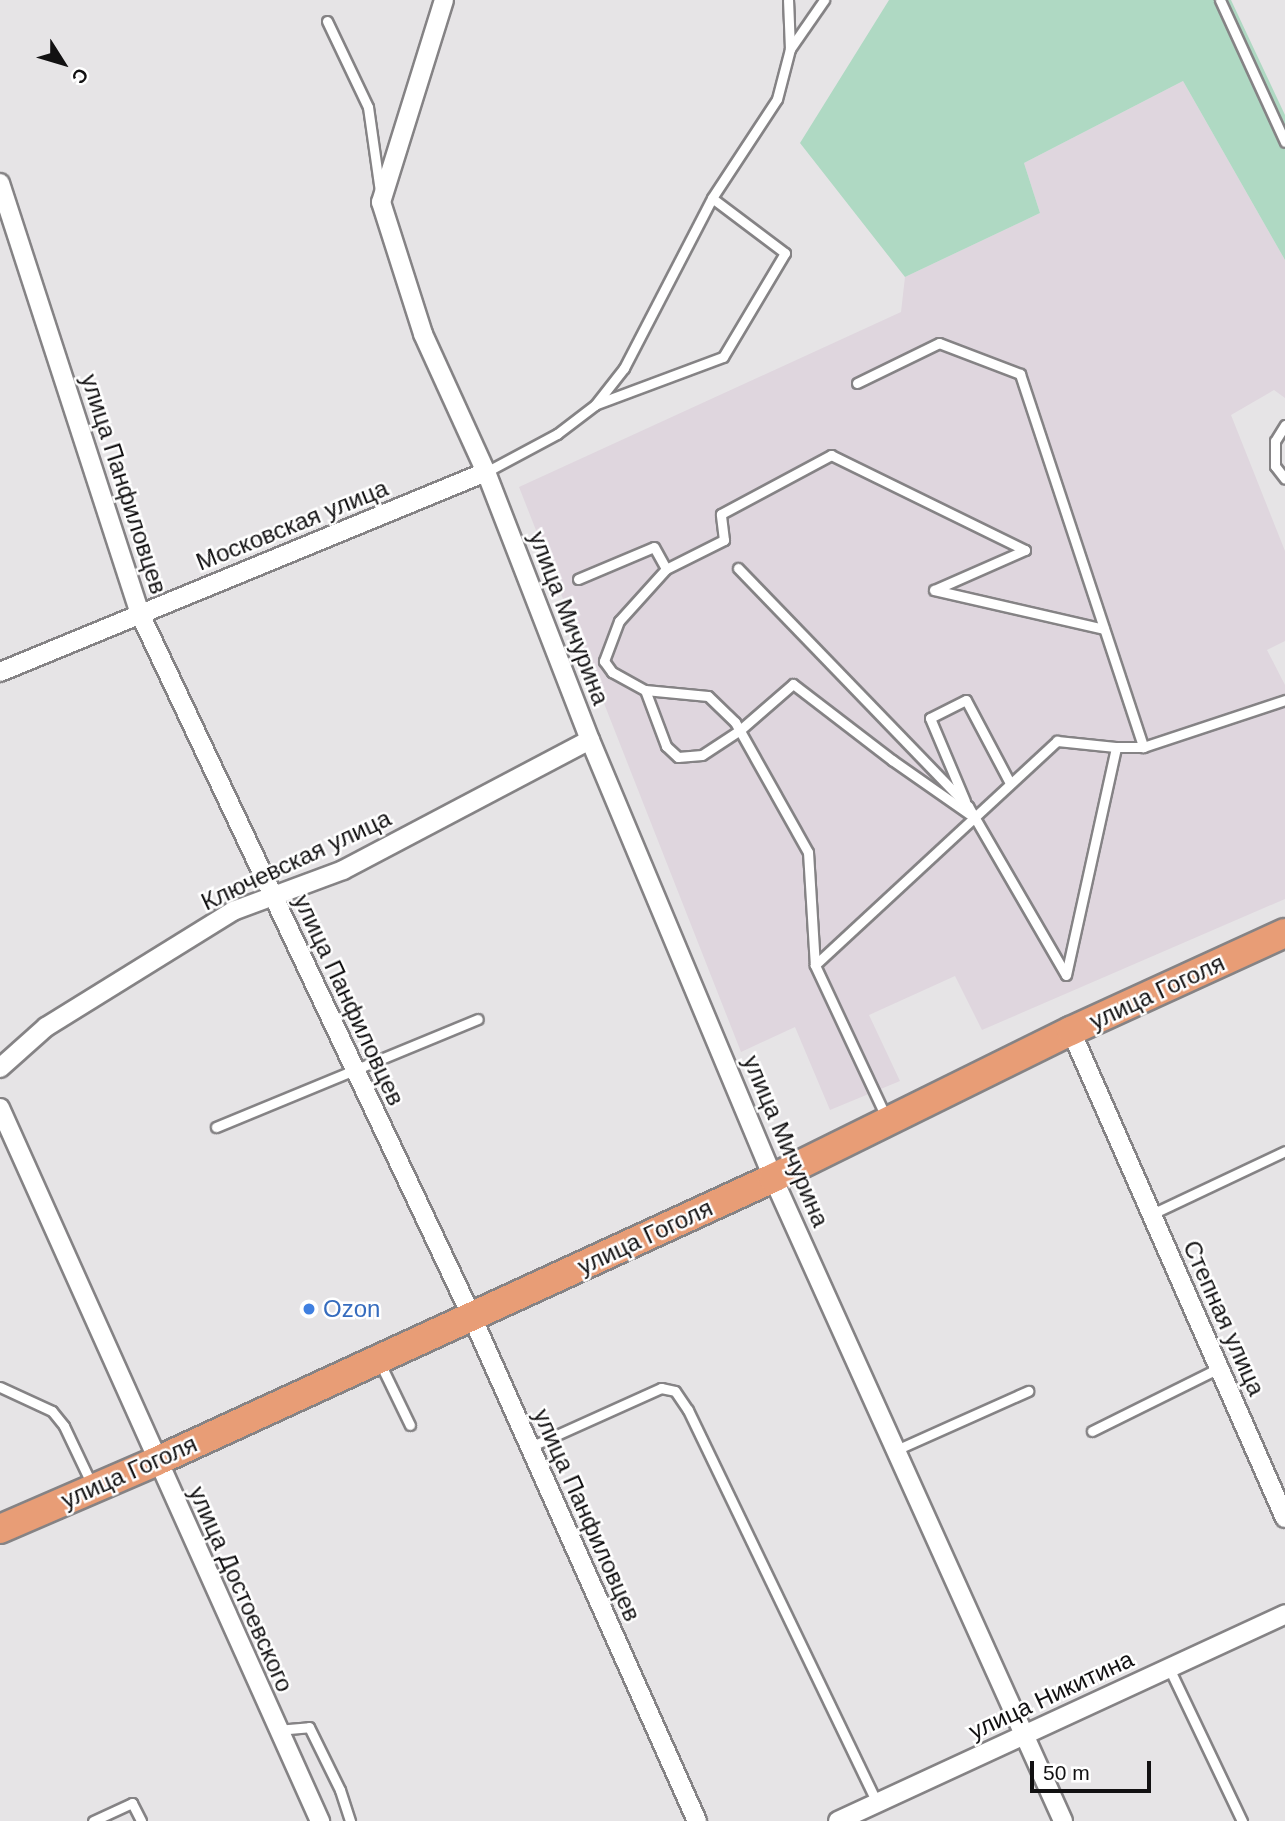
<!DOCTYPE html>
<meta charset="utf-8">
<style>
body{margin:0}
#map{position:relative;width:1285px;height:1821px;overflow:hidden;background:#e6e4e6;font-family:Helvetica,sans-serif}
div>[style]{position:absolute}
.built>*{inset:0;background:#dfd6de}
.green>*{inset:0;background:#afd9c3}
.roads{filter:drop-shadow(2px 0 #858385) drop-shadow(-2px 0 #858385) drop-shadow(0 2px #858385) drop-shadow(0 -2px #858385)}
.lane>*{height:9px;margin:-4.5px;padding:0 4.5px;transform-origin:4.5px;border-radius:4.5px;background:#fff}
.street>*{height:18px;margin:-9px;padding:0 9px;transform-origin:9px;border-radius:9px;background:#fff}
.primary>*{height:28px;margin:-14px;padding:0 14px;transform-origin:14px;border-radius:14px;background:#e89d76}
.dots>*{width:19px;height:19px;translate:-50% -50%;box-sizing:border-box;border:4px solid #fff;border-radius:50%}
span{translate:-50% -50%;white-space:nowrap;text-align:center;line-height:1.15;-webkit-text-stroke:5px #fff;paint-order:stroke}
.street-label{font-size:24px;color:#121112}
.shop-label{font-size:24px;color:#366cbe}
.left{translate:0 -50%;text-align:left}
.north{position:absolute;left:28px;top:28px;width:70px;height:70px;-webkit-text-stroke:5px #fff;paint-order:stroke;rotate:127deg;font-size:19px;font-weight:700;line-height:28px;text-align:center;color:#121112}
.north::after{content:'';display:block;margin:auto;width:24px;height:32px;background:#121112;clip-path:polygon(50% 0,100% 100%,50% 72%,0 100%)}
.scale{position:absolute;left:1030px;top:1761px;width:121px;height:32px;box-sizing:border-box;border:4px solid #121112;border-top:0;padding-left:9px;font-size:21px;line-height:24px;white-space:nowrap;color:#121112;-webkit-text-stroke:5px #fff;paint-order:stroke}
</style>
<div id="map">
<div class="built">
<div style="clip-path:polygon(1183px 81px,1285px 260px,1285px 398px,1274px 390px,1231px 415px,1285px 551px,1285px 641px,1267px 650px,1285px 685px,1285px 899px,982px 1030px,955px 976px,869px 1015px,900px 1081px,830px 1110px,795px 1027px,741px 1052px,519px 487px,901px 312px,905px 277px,1040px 213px,1024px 163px)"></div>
</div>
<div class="green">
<div style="clip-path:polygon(889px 0,1231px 0,1285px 115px,1285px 260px,1183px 81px,1024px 163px,1040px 213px,905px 277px,800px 143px)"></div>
</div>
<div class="roads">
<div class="lane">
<div style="left:1220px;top:0;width:156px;rotate:65.4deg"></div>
<div style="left:327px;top:21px;width:95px;rotate:64.5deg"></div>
<div style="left:368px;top:107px;width:85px;rotate:81.9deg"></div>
<div style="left:790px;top:49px;width:60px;rotate:-55.2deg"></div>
<div style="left:857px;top:383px;width:91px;rotate:-26deg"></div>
<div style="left:939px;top:343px;width:87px;rotate:20.9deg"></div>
<div style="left:1020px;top:374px;width:393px;rotate:71.7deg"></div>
<div style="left:597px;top:404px;width:134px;rotate:-20.5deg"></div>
<div style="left:723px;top:357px;width:121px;rotate:-59.2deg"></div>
<div style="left:785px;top:253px;width:91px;rotate:-143deg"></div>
<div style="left:1285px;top:425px;width:19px;rotate:122deg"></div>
<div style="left:1275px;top:441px;width:25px;rotate:90deg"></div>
<div style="left:1275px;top:466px;width:16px;rotate:52deg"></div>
<div style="left:486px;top:472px;width:81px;rotate:-28.2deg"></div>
<div style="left:557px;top:434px;width:48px;rotate:-37.3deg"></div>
<div style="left:595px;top:405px;width:47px;rotate:-51.9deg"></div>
<div style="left:624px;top:368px;width:191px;rotate:-62.6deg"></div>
<div style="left:712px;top:198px;width:118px;rotate:-56.7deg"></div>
<div style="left:777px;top:99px;width:52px;rotate:-75.4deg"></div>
<div style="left:790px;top:49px;width:49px;rotate:-92.3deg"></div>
<div style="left:738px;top:568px;width:331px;rotate:46deg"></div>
<div style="left:968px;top:806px;width:195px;rotate:59.9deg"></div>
<div style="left:1066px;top:975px;width:233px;rotate:-77.6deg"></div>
<div style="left:1116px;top:747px;width:27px"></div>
<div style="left:1143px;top:747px;width:150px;rotate:-18.3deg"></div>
<div style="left:666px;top:569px;width:70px;rotate:132.1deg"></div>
<div style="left:619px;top:621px;width:43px;rotate:110.6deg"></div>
<div style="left:604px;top:661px;width:14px;rotate:54deg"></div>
<div style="left:612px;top:672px;width:38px;rotate:29deg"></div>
<div style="left:645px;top:690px;width:63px;rotate:5.4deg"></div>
<div style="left:708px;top:696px;width:37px;rotate:44deg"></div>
<div style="left:735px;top:722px;width:149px;rotate:60.7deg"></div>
<div style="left:808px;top:852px;width:113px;rotate:86.5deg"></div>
<div style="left:578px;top:579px;width:82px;rotate:-22.8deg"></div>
<div style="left:654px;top:547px;width:25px;rotate:61deg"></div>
<div style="left:666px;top:569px;width:65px;rotate:-26.6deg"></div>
<div style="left:724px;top:540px;width:26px;rotate:-97deg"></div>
<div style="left:721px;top:514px;width:125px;rotate:-28.2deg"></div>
<div style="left:831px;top:455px;width:216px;rotate:26.1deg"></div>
<div style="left:1025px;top:550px;width:99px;rotate:156.3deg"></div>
<div style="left:934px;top:590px;width:174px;rotate:12.9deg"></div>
<div style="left:645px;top:690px;width:60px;rotate:69.4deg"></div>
<div style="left:666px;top:746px;width:16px;rotate:43deg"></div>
<div style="left:678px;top:757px;width:24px;rotate:-5deg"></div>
<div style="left:702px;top:755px;width:45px;rotate:-33.3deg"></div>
<div style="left:740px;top:730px;width:70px;rotate:-41deg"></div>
<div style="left:793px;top:684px;width:125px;rotate:37.5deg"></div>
<div style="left:892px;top:760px;width:94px;rotate:35deg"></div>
<div style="left:965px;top:801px;width:90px;rotate:-112.9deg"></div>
<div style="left:930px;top:718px;width:40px;rotate:-26.6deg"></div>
<div style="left:966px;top:700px;width:94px;rotate:62.1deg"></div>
<div style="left:887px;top:1119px;width:170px;rotate:-115.1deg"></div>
<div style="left:815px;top:965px;width:330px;rotate:-42.8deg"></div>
<div style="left:1057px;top:741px;width:59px;rotate:5.8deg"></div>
<div style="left:216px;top:1127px;width:283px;rotate:-22.4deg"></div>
<div style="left:1152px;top:1214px;width:147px;rotate:-25.3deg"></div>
<div style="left:379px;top:1361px;width:71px;rotate:64.2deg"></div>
<div style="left:0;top:1387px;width:57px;rotate:24.8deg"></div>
<div style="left:52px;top:1411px;width:19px;rotate:51deg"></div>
<div style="left:64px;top:1426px;width:68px;rotate:64.6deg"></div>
<div style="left:1092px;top:1431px;width:142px;rotate:-26.4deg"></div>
<div style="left:530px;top:1447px;width:144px;rotate:-24.2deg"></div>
<div style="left:661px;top:1388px;width:14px;rotate:12deg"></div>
<div style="left:675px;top:1391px;width:23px;rotate:56deg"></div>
<div style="left:688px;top:1410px;width:436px;rotate:64.3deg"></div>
<div style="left:896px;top:1450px;width:145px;rotate:-24.1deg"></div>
<div style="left:1169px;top:1668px;width:170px;rotate:64.5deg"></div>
<div style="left:277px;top:1730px;width:32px;rotate:-5deg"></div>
<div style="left:309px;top:1727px;width:70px;rotate:63.8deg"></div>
<div style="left:340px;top:1790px;width:33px;rotate:72deg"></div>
<div style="left:93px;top:1821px;width:43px;rotate:-24.8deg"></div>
<div style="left:132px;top:1803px;width:20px;rotate:63deg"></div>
</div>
<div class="street">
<div style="left:444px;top:0;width:212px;rotate:107.3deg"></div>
<div style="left:381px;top:202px;width:139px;rotate:72.3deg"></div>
<div style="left:423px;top:334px;width:152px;rotate:65.5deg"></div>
<div style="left:486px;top:472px;width:287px;rotate:68.8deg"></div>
<div style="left:590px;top:740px;width:475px;rotate:67.3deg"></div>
<div style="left:773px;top:1178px;width:705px;rotate:65.72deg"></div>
<div style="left:0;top:183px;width:453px;rotate:72deg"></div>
<div style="left:140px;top:614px;width:777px;rotate:64.72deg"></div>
<div style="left:472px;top:1317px;width:552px;rotate:65.94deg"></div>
<div style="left:0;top:672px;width:526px;rotate:-22.37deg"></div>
<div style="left:1071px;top:1031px;width:532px;rotate:66.28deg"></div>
<div style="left:0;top:1068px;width:62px;rotate:-41.7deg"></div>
<div style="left:46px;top:1027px;width:220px;rotate:-31.8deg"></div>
<div style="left:233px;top:911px;width:117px;rotate:-20.4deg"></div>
<div style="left:343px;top:870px;width:279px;rotate:-27.8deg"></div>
<div style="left:0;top:1108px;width:782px;rotate:65.83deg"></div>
<div style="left:838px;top:1821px;width:493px;rotate:-24.8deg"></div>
</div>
<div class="primary">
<div style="left:0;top:1529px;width:171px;rotate:-23.4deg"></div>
<div style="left:157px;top:1461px;width:678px;rotate:-24.67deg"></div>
<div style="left:773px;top:1178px;width:332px;rotate:-26.3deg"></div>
<div style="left:1071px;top:1031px;width:235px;rotate:-24.6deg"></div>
</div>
</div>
<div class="dots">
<div style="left:309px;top:1309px;background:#3f7fe0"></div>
</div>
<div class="street-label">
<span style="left:124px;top:484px;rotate:72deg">улица Панфиловцев</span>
<span style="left:292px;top:525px;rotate:-22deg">Московская улица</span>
<span style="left:569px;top:618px;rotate:69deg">улица Мичурина</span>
<span style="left:296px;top:860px;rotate:-25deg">Ключевская улица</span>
<span style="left:1157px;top:992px;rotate:-25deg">улица Гоголя</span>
<span style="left:349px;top:1000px;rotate:65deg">улица Панфиловцев</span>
<span style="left:786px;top:1141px;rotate:67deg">улица Мичурина</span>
<span style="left:645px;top:1237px;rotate:-25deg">улица Гоголя</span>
<span style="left:1224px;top:1318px;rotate:66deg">Степная улица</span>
<span style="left:129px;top:1472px;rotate:-24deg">улица Гоголя</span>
<span style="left:587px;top:1515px;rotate:66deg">улица Панфиловцев</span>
<span style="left:241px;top:1589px;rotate:66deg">улица Достоевского</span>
<span style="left:1051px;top:1695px;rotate:-25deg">улица Никитина</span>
</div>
<div class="shop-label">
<span class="left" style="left:323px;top:1309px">Ozon</span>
</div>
<div class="north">С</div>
<div class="scale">50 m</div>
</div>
